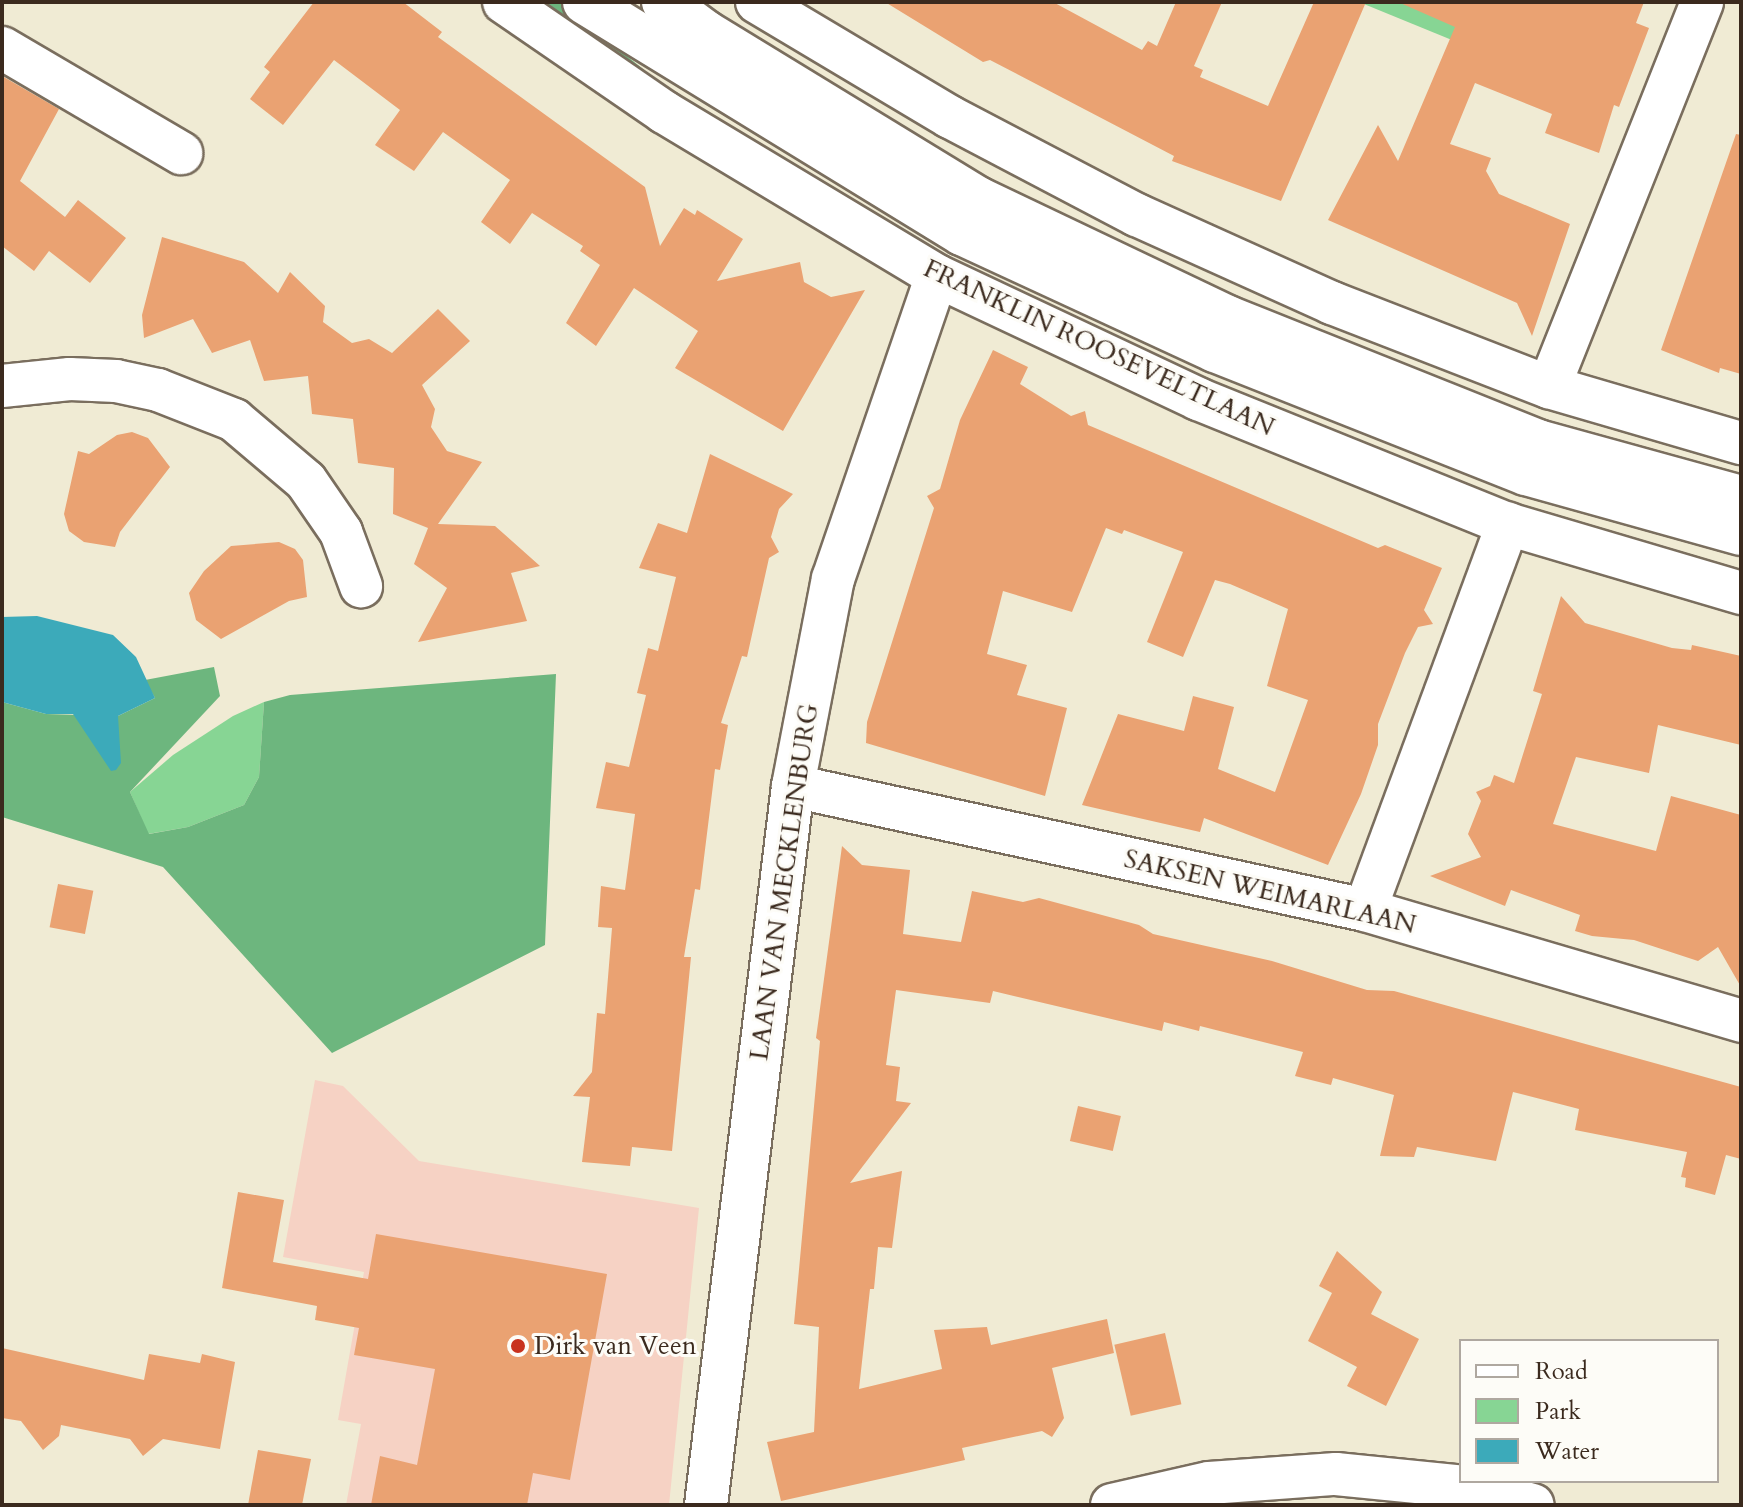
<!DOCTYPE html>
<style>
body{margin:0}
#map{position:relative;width:1743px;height:1507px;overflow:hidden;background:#f0ebd4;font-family:Cardo,serif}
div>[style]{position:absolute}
.built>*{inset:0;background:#f6d2c4}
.green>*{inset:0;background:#87d594}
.forest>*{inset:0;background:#6db67e}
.water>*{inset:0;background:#3caaba}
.building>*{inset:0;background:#eaa272;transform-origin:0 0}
.roads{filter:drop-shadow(2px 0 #7a6e5e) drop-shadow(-2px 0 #7a6e5e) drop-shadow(0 2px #7a6e5e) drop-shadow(0 -2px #7a6e5e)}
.minor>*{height:42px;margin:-21px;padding:0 21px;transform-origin:21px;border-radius:21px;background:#fff}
.major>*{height:44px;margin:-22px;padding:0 22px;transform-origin:22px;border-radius:22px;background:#fff}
.dots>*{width:22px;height:22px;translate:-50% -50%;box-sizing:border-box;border:4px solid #fdfcf7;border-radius:50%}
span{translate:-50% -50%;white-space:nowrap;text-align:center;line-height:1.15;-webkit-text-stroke:6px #fdfcf7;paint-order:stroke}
.street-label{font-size:26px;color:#3b2a1e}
.poi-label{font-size:26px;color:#3b2a1e}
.left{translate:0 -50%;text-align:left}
.frame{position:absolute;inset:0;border:4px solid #3b2a1e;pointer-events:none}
.legend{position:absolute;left:1459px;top:1339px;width:260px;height:144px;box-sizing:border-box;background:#fdfcf7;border:2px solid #afa8a0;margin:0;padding:10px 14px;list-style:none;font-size:24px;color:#3b2a1e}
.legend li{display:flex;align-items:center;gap:16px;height:40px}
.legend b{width:40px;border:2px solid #afa8a0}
</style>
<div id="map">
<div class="built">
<div style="clip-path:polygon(315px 1080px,343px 1086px,419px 1161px,699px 1208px,669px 1505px,346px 1505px,361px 1424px,338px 1420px,364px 1272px,283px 1257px)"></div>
</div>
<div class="green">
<div style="clip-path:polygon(1359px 2px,1512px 2px,1491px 56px)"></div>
<div style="clip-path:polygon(264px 702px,259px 777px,244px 805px,188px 827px,148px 834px,130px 792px,173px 755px,233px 716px)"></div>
</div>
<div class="forest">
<div style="clip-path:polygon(535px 2px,560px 2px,654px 78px,603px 50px)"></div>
<div style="clip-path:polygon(214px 667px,220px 696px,130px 792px,149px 834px,188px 827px,244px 805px,259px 777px,264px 702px,290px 695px,556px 674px,545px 945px,332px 1053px,163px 867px,2px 817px,2px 702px,46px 714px,118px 716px,155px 698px,145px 680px)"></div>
</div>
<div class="water">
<div style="clip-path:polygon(37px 616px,113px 635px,136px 657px,155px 698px,118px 716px,121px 763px,116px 770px,111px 771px,73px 714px,46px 714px,2px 702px,2px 617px)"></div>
</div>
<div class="building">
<div style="clip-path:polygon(314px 2px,403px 2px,442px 32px,438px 37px,645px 187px,660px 246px,684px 208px,695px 215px,697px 210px,743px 239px,717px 281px,800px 262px,804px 282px,831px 297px,865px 290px,783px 431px,675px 368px,698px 331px,634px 288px,596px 346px,566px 323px,600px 265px,580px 251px,583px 246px,532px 213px,510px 244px,481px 222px,510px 180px,443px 132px,414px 171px,375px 145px,400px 110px,334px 60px,283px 125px,250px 99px,270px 72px,264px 67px)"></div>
<div style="clip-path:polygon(885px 2px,1053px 2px,1142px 50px,1148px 41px,1157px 46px,1176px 2px,1222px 2px,1194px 66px,1203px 70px,1200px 77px,1268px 106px,1314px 2px,1366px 2px,1281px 201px,1172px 161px,1174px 156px,990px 60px,983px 62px)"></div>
<div style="clip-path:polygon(1398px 2px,1644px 2px,1636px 23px,1649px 28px,1619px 107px,1614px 105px,1599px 153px,1545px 133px,1552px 114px,1475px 83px,1450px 144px,1491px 158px,1486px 171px,1499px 194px,1570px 224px,1532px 336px,1517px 303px,1328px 220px,1378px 125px,1398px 161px,1455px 27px)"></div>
<div style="clip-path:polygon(2px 76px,59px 109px,20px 181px,65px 217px,78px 200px,126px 238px,90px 283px,49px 251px,34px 271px,2px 246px)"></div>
<div style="clip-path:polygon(1736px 134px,1741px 135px,1741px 374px,1720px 368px,1719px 373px,1661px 350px)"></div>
<div style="clip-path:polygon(162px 237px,244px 262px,278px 293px,290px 272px,325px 306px,323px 322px,352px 343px,369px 339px,392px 353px,438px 309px,470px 341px,422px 385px,435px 409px,431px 427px,447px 451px,482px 462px,438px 524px,495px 526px,540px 566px,511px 573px,527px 621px,418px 642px,447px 588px,414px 564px,428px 528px,393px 514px,394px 468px,358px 463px,353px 419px,312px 414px,308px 376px,264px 381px,250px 340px,212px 353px,193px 319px,144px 338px,142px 315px)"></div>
<div style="clip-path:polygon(993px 350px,1028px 367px,1020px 384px,1071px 416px,1085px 411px,1088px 425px,1378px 548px,1385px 545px,1442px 568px,1424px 610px,1433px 624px,1418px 627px,1405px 653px,1378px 724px,1378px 745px,1361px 794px,1328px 865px,1204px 818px,1200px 832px,1082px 805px,1118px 714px,1184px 731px,1193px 696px,1234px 707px,1218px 769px,1275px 792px,1308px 700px,1267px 686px,1288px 609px,1230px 584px,1215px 580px,1183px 657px,1147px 642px,1183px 552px,1124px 530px,1122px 534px,1106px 528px,1072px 612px,1003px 591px,987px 654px,1027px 665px,1017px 695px,1067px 708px,1045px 796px,866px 743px,867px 722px,934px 508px,927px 496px,940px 489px,960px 420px)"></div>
<div style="clip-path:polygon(132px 432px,148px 438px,170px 467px,120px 532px,115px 547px,84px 542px,69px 531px,64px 514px,78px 451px,89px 454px,117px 435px)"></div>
<div style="clip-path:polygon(710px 454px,793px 494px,779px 509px,771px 537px,779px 552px,769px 558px,747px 657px,742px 656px,721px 723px,728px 725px,720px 770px,715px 769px,700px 890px,695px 889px,684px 957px,691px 957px,672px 1151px,632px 1147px,630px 1166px,582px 1162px,590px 1097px,573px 1096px,592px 1072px,597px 1013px,605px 1014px,612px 928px,598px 927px,601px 886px,625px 890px,635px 814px,596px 808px,606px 762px,629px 767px,646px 695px,637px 693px,648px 648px,658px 651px,676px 577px,639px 568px,658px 523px,687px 533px)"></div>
<div style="clip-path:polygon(279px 542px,295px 549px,303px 560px,307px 597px,289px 601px,221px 639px,196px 620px,189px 593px,204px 571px,231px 546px)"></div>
<div style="clip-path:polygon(1561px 596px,1585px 623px,1672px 648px,1691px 650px,1692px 645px,1741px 656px,1741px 745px,1658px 725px,1649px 773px,1576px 757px,1553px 824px,1656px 851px,1671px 796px,1741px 815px,1741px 987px,1718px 947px,1698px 961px,1634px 940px,1592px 936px,1575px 931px,1580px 915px,1511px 890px,1505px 906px,1430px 876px,1481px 857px,1468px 834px,1481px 801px,1476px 792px,1490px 786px,1494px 775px,1514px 783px,1542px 694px,1533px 691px)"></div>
<div style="clip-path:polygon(842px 846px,862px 865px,910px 870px,903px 934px,961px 942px,972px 891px,1023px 902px,1039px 898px,1139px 925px,1153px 934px,1272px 961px,1367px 990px,1394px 991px,1741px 1087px,1741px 1159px,1726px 1155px,1715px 1195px,1685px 1187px,1686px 1178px,1681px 1177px,1687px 1152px,1575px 1130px,1579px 1109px,1513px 1092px,1496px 1161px,1417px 1147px,1414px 1157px,1380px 1156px,1394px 1095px,1333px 1078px,1331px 1085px,1295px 1076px,1303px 1052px,1200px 1026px,1199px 1031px,1164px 1022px,1162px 1031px,993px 991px,990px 1003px,896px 990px,886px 1065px,900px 1067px,896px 1101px,911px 1103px,850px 1183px,902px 1171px,892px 1248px,878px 1247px,874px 1289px,870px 1289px,859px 1389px,942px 1369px,934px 1330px,987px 1327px,991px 1345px,1107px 1319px,1114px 1353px,1052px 1368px,1064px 1418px,1052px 1437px,1042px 1431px,962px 1448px,965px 1460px,781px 1501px,767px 1442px,814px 1432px,819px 1327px,794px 1324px,820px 1041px,816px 1038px)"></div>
<div style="left:58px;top:884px;width:36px;height:44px;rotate:11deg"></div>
<div style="left:1078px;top:1106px;width:44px;height:36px;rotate:13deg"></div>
<div style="clip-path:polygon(238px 1192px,284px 1200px,273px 1262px,368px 1279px,376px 1234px,607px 1274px,570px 1480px,533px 1473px,527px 1505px,371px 1505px,380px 1456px,417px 1465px,435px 1369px,354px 1355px,359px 1328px,315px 1320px,317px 1306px,222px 1288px)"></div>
<div style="clip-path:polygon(1337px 1251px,1382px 1292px,1371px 1314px,1419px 1339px,1386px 1406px,1347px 1386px,1357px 1367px,1308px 1341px,1332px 1293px,1319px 1286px)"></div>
<div style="left:1165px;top:1333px;width:73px;height:52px;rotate:77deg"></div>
<div style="clip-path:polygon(2px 1348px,144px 1380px,149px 1354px,200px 1363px,202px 1354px,235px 1362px,220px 1449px,163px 1439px,143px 1456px,130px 1439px,61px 1425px,59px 1436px,43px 1450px,21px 1421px,2px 1418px)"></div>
<div style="clip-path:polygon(258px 1450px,311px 1459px,302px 1505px,248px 1505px)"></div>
</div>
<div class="roads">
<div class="minor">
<div style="left:504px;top:2px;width:194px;rotate:34.5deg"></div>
<div style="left:664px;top:112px;width:318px;rotate:31deg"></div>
<div style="left:937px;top:276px;width:289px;rotate:25.2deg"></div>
<div style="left:1198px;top:399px;width:334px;rotate:22deg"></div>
<div style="left:1508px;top:524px;width:243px;rotate:16.5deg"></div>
<div style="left:757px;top:2px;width:225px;rotate:30.8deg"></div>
<div style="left:950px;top:117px;width:211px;rotate:27.7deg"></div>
<div style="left:1137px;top:215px;width:214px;rotate:24.3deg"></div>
<div style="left:1332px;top:303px;width:233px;rotate:21.2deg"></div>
<div style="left:1549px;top:387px;width:200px;rotate:16.3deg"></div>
<div style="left:2px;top:48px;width:208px;rotate:30.4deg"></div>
<div style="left:2px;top:386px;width:68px;rotate:-5.9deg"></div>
<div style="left:70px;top:379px;width:46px;rotate:2.5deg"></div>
<div style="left:116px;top:381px;width:43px;rotate:12.1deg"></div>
<div style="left:158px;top:390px;width:82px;rotate:21.5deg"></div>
<div style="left:234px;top:420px;width:94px;rotate:40.3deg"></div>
<div style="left:306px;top:481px;width:62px;rotate:55.5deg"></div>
<div style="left:341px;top:532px;width:58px;rotate:69.7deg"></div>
<div style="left:1549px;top:387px;width:414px;rotate:-68.3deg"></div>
<div style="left:793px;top:786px;width:585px;rotate:12.23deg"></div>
<div style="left:1365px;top:910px;width:392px;rotate:16.4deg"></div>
<div style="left:1365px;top:910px;width:412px;rotate:-69.7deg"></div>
<div style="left:706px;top:1505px;width:724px;rotate:-83.1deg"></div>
<div style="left:793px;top:786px;width:211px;rotate:-79.1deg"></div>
<div style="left:833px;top:579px;width:320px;rotate:-71.1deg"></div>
<div style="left:1112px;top:1505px;width:99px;rotate:-12.8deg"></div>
<div style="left:1209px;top:1483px;width:127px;rotate:-4.1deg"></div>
<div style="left:1336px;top:1474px;width:132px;rotate:5.7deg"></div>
<div style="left:1467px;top:1487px;width:68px;rotate:15.3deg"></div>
</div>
<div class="major">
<div style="left:585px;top:2px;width:442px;rotate:31.5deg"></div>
<div style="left:962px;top:233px;width:279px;rotate:24.8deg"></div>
<div style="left:1215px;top:350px;width:334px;rotate:21.6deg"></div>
<div style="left:1526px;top:473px;width:223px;rotate:15.6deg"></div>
<div style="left:664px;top:2px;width:52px;rotate:36.4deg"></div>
<div style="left:706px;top:33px;width:319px;rotate:31.4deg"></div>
<div style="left:978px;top:199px;width:277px;rotate:25.5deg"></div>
<div style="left:1228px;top:318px;width:334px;rotate:21.8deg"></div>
<div style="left:1538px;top:442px;width:211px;rotate:15.4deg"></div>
</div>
</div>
<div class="dots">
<div style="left:518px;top:1346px;background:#c8321e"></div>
</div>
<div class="street-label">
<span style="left:1099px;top:348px;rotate:25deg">FRANKLIN ROOSEVELTLAAN</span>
<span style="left:784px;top:882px;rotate:-82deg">LAAN VAN MECKLENBURG</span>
<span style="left:1270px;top:892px;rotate:13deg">SAKSEN WEIMARLAAN</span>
</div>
<div class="poi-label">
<span class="left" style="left:534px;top:1346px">Dirk van Veen</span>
</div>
<div class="frame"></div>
<ul class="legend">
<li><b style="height:10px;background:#fff"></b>Road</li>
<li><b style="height:22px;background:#87d594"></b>Park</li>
<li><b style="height:22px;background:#3caaba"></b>Water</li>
</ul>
</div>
